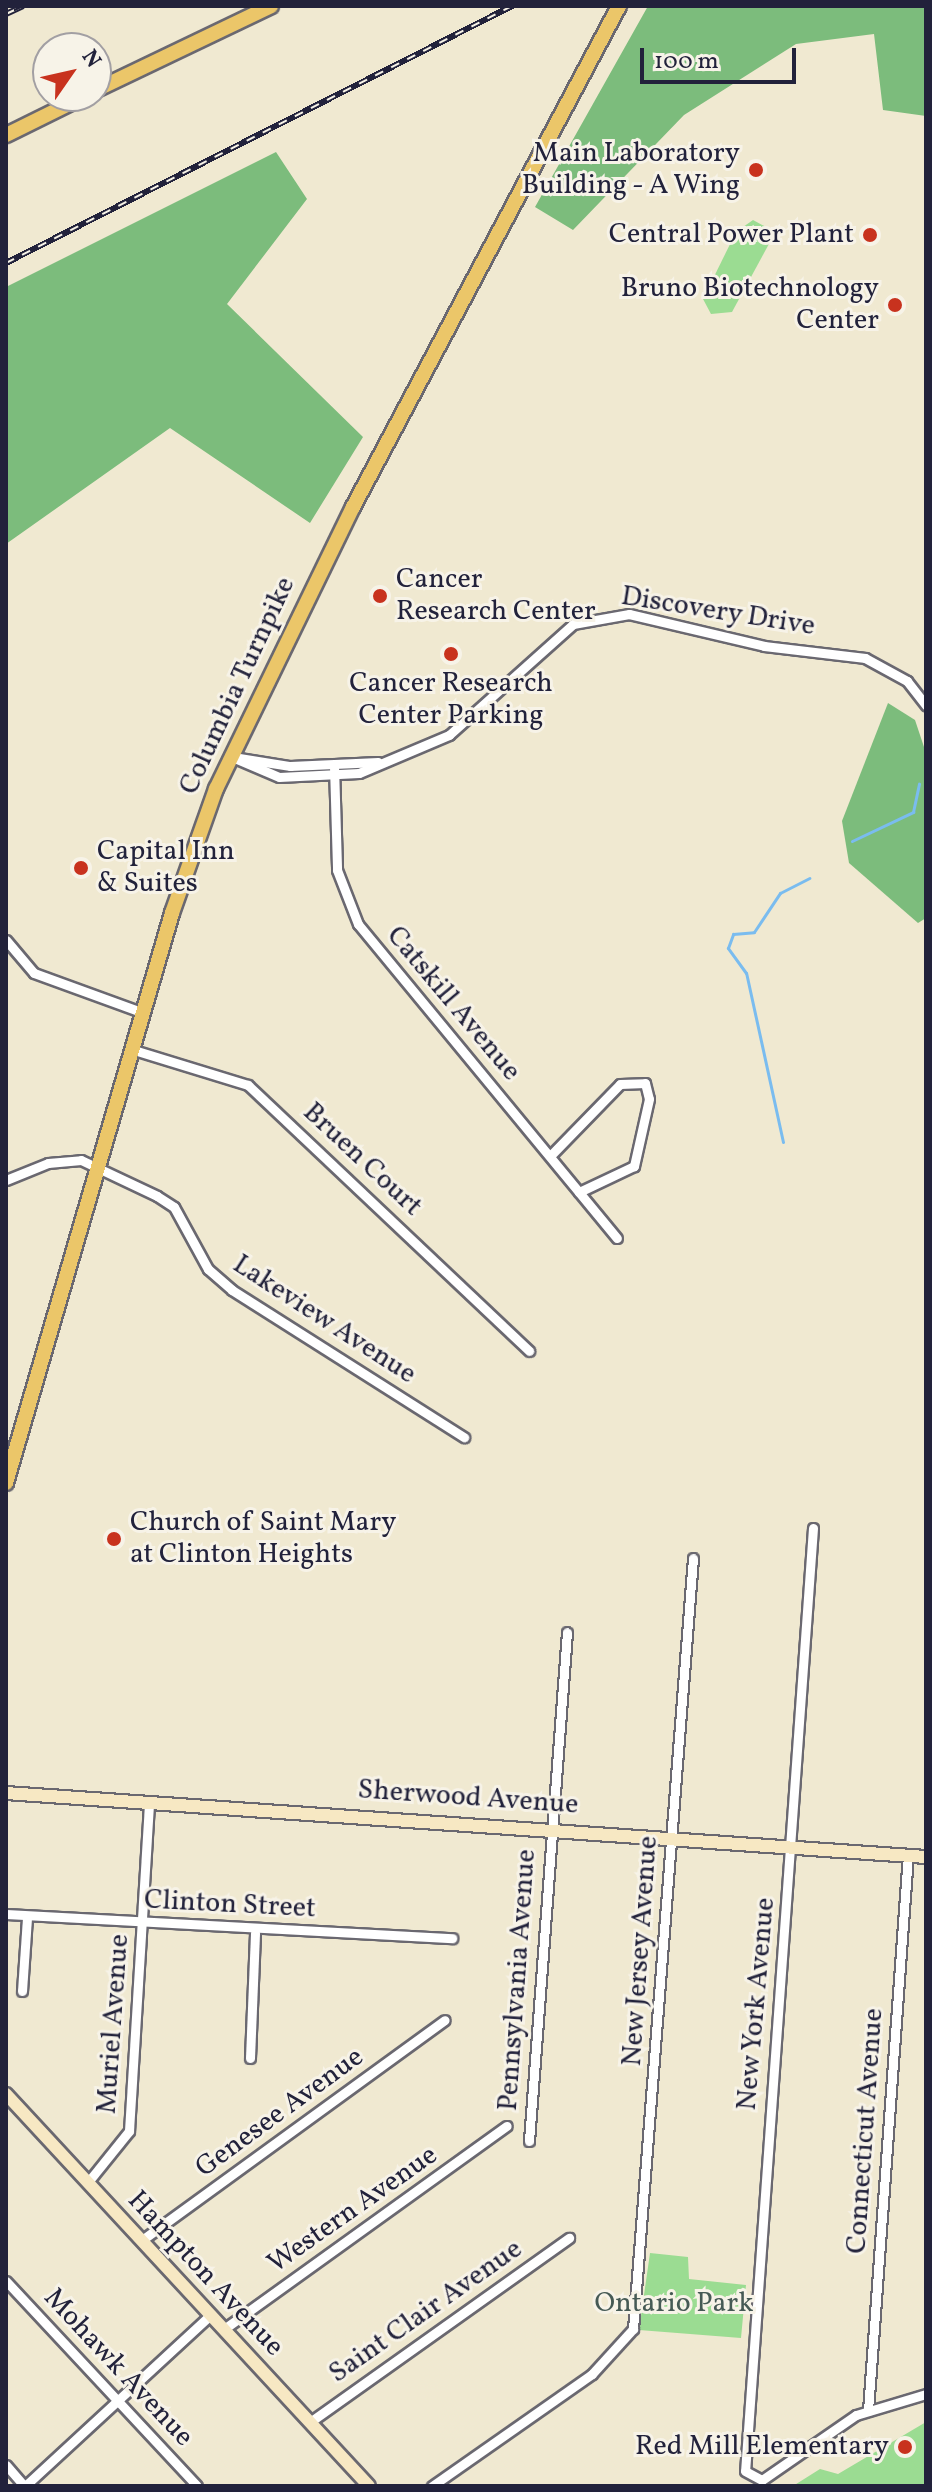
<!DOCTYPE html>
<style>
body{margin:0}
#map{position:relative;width:932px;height:2492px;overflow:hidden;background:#f0e9d1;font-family:Vollkorn,serif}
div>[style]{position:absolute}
.green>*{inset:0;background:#9bdc92}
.forest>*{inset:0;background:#7cbc7c}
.stream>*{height:3px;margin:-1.5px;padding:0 1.5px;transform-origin:1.5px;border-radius:1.5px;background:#7abcef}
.roads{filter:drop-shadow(2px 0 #6a6870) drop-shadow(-2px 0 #6a6870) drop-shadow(0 2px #6a6870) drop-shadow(0 -2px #6a6870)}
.street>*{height:9px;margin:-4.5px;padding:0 4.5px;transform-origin:4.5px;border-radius:4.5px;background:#fff}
.secondary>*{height:12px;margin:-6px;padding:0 6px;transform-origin:6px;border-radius:6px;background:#f7e8c3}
.primary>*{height:14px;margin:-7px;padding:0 7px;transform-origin:7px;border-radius:7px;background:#ebc669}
.rail>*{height:6px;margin-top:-3px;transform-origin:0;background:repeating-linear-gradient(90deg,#f7f3e8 0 9px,#22223b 0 18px);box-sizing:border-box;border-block:2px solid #22223b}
.dots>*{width:22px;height:22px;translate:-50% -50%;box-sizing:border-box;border:4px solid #f7f3e8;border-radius:50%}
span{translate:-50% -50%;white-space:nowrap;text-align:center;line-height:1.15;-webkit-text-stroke:6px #f7f3e8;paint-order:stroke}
.poi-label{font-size:28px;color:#22223b}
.right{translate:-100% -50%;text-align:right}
.left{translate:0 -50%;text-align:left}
.street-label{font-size:28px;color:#22223b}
.park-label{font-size:28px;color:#465a55}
.frame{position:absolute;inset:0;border:8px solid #22223b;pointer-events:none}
.north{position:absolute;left:32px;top:32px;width:80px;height:80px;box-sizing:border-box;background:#f7f3e8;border:2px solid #a29fa3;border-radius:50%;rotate:56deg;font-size:22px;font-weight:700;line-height:32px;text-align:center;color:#22223b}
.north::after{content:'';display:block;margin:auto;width:28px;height:36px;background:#c8321e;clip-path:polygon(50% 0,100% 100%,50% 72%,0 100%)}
.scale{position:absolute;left:640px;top:48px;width:156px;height:36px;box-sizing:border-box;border:4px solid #22223b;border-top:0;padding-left:10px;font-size:24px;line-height:28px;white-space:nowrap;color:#22223b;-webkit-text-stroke:6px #f7f3e8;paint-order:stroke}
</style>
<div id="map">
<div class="green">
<div style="clip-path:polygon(753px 220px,766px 227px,770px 242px,732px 312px,711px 314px,703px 299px,736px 232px)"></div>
<div style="clip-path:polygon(650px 2253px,688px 2257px,689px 2279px,746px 2285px,741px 2338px,639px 2330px)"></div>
<div style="clip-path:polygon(926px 2422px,926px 2486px,793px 2486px,820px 2469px,838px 2474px)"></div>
</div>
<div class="forest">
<div style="clip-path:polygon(648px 6px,926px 6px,926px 116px,883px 110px,874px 34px,796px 44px,684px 115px,573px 230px,535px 207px)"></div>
<div style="clip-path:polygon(276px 152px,307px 199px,227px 304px,363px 437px,310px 523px,170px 428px,6px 544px,6px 287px)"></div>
<div style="clip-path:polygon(888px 703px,915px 720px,924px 747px,926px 918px,918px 923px,849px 863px,842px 821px)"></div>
</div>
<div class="stream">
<div style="left:852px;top:841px;width:68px;rotate:-25.4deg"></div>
<div style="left:913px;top:812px;width:29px;rotate:-78deg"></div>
<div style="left:783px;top:1142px;width:173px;rotate:-102.3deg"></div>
<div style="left:746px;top:973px;width:31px;rotate:-126deg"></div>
<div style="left:728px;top:948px;width:15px;rotate:-70deg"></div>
<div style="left:733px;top:934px;width:21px;rotate:-5deg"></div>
<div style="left:754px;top:932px;width:47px;rotate:-56.3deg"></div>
<div style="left:780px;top:893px;width:33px;rotate:-27deg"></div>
</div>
<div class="roads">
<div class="street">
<div style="left:230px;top:756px;width:53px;rotate:23.2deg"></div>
<div style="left:279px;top:777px;width:80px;rotate:-2.9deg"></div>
<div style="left:359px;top:773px;width:98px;rotate:-22.9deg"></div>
<div style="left:449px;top:735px;width:166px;rotate:-41.8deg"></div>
<div style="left:573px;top:624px;width:57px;rotate:-10.1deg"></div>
<div style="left:629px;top:614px;width:139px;rotate:13.3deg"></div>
<div style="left:764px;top:646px;width:102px;rotate:6.8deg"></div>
<div style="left:865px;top:658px;width:48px;rotate:28.7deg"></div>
<div style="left:907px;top:681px;width:31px;rotate:52deg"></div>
<div style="left:233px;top:757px;width:58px;rotate:9deg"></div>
<div style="left:290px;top:766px;width:88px;rotate:-2.6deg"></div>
<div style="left:334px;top:766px;width:104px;rotate:88.3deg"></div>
<div style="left:337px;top:870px;width:58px;rotate:68.7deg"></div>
<div style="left:358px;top:924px;width:407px;rotate:50.5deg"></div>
<div style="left:6px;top:940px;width:43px;rotate:49.7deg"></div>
<div style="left:34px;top:973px;width:117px;rotate:20deg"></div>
<div style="left:134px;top:1050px;width:119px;rotate:17.1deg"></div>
<div style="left:248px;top:1085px;width:387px;rotate:43.4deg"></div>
<div style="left:550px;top:1156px;width:100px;rotate:-45.8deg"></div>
<div style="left:620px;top:1084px;width:25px;rotate:-2deg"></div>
<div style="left:645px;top:1083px;width:16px;rotate:76deg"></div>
<div style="left:649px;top:1099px;width:69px;rotate:102.6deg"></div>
<div style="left:634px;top:1166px;width:61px;rotate:154.7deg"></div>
<div style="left:6px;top:1180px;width:45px;rotate:-22deg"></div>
<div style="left:48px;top:1163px;width:33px;rotate:-5deg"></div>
<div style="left:81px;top:1160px;width:84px;rotate:25.3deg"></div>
<div style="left:157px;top:1196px;width:20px;rotate:33deg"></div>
<div style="left:174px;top:1207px;width:71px;rotate:61.3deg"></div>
<div style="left:208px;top:1269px;width:32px;rotate:41deg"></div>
<div style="left:232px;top:1290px;width:275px;rotate:32.4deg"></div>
<div style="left:813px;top:1528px;width:945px;rotate:94.12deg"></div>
<div style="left:745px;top:2471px;width:19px;rotate:28deg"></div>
<div style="left:762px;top:2480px;width:114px;rotate:-34.7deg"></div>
<div style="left:856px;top:2415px;width:73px;rotate:-16.7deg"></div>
<div style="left:6px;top:1914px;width:447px;rotate:3.1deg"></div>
<div style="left:22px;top:1991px;width:74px;rotate:-86.1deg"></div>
<div style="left:250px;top:2058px;width:125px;rotate:-87.7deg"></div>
<div style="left:529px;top:2141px;width:510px;rotate:-85.73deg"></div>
<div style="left:88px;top:2182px;width:65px;rotate:-51.2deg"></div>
<div style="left:129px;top:2131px;width:326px;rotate:-86.5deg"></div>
<div style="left:142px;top:2240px;width:374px;rotate:-36deg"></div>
<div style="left:6px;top:2281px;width:280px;rotate:47deg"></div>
<div style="left:224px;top:2329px;width:348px;rotate:-35.7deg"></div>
<div style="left:868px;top:2411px;width:557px;rotate:-85.89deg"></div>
<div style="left:310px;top:2422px;width:318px;rotate:-35.4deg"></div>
<div style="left:6px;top:2465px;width:28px;rotate:49deg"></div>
<div style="left:25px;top:2486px;width:252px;rotate:-42.7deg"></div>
<div style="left:432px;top:2486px;width:195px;rotate:-35deg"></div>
<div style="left:592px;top:2374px;width:61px;rotate:-47.7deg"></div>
<div style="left:633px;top:2329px;width:773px;rotate:-85.55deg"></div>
</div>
<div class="secondary">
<div style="left:6px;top:1793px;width:922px;rotate:3.98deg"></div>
<div style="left:6px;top:2094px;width:534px;rotate:47.2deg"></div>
</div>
<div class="primary">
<div style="left:96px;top:90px;width:194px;rotate:-25.6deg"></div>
<div style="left:6px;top:135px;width:88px;rotate:-26.3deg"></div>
<div style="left:6px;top:1483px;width:594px;rotate:-73.76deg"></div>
<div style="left:172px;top:913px;width:132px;rotate:-70.5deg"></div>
<div style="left:216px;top:789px;width:314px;rotate:-64.1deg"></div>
<div style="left:353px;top:507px;width:567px;rotate:-62.03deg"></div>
</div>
</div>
<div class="rail">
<div style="left:6px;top:14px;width:19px;rotate:-25deg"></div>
<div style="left:6px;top:263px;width:568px;rotate:-26.93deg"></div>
</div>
<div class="dots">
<div style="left:756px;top:170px;background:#c8321e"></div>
<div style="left:870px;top:235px;background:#c8321e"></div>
<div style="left:895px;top:305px;background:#c8321e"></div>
<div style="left:380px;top:596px;background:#c8321e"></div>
<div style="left:451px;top:654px;background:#c8321e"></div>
<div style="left:81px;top:868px;background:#c8321e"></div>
<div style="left:114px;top:1539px;background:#c8321e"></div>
<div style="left:905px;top:2447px;background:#c8321e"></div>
</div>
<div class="poi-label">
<span class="right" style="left:740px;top:170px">Main Laboratory<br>Building - A Wing</span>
<span class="right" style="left:854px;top:235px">Central Power Plant</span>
<span class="right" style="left:879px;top:305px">Bruno Biotechnology<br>Center</span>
<span class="left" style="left:396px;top:596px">Cancer<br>Research Center</span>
<span style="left:451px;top:700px">Cancer Research<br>Center Parking</span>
<span class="left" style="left:97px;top:868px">Capital Inn<br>&amp; Suites</span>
<span class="left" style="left:130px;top:1539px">Church of Saint Mary<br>at Clinton Heights</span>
<span class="right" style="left:889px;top:2447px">Red Mill Elementary</span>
</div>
<div class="street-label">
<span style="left:718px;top:612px;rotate:9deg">Discovery Drive</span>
<span style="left:238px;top:686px;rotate:-65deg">Columbia Turnpike</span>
<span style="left:453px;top:1004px;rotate:50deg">Catskill Avenue</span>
<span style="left:362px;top:1160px;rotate:43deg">Bruen Court</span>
<span style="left:324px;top:1320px;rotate:33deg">Lakeview Avenue</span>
<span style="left:468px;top:1798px;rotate:4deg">Sherwood Avenue</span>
<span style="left:230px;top:1905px;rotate:3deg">Clinton Street</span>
<span style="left:641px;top:1951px;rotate:-86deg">New Jersey Avenue</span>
<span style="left:518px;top:1980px;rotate:-86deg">Pennsylvania Avenue</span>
<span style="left:757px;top:2004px;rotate:-85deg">New York Avenue</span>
<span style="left:114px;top:2024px;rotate:-86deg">Muriel Avenue</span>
<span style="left:280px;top:2113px;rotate:-36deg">Genesee Avenue</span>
<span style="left:866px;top:2131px;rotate:-86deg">Connecticut Avenue</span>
<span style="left:353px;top:2210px;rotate:-35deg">Western Avenue</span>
<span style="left:205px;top:2274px;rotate:47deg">Hampton Avenue</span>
<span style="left:426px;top:2312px;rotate:-35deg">Saint Clair Avenue</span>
<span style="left:118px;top:2368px;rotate:47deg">Mohawk Avenue</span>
</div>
<div class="park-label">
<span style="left:674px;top:2304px">Ontario Park</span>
</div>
<div class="frame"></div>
<div class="north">N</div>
<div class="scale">100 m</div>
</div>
